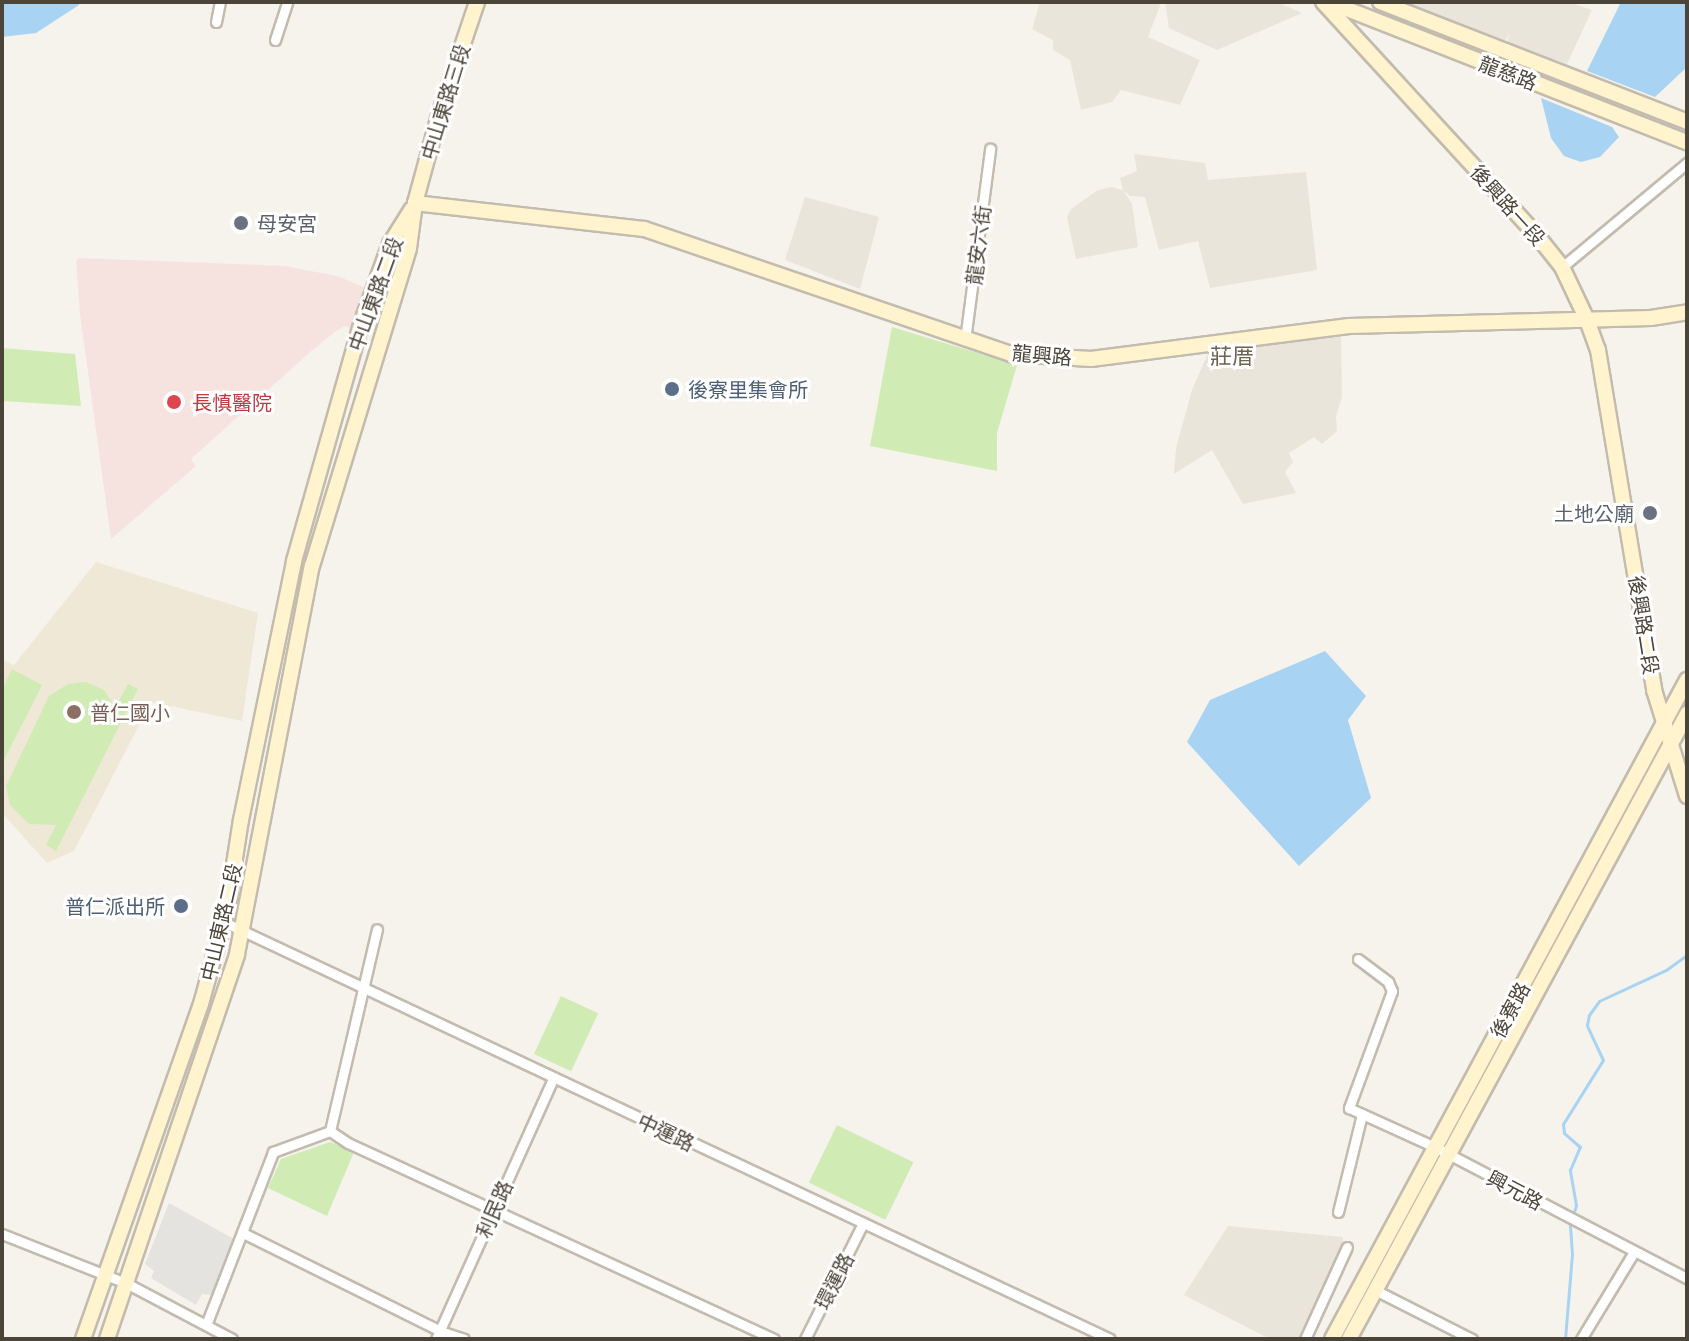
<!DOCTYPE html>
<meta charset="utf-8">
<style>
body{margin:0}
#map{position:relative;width:1689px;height:1341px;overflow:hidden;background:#f6f3ec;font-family:Manrope,"Noto Sans TC",sans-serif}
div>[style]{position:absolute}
.residential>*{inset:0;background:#eae5da}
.education>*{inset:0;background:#efe8d6}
.medical>*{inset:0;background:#f6e3e0}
.green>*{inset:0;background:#d1ebb4;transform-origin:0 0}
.parking>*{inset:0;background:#e5e3e0}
.water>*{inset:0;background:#a8d3f3}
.stream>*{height:3px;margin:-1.5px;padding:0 1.5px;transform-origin:1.5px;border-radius:1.5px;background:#a8d3f3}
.roads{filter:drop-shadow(2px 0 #c2bbae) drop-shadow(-2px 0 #c2bbae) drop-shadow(0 2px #c2bbae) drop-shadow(0 -2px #c2bbae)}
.street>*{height:9px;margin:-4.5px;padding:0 4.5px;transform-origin:4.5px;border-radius:4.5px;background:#fff}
.secondary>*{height:14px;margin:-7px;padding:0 7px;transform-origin:7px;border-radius:7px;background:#fff4cd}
.dots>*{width:22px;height:22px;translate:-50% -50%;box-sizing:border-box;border:4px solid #fff;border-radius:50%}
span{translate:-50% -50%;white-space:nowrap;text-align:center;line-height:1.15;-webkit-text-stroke:6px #fff;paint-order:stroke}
.street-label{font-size:20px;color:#4b4439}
.worship-label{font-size:20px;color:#5b616d}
.left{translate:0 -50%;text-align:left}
.right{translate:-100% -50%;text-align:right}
.service-label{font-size:20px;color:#4e5e75}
.health-label{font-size:20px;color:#be3a42}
.education-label{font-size:20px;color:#785e54}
.neighbourhood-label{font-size:22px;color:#6e6250}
.frame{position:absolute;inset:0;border:4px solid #4b4439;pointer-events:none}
</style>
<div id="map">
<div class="residential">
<div style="clip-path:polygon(1040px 2px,1161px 3px,1148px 37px,1200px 60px,1180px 105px,1121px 90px,1112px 102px,1081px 110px,1070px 60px,1053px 50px,1053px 40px,1032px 29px)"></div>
<div style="clip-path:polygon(1165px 2px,1277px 2px,1302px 13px,1217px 50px,1169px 28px)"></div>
<div style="clip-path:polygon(1401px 2px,1569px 2px,1592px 10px,1567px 64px,1507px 42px,1510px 32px,1505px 41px)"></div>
<div style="clip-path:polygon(1134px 154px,1205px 163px,1208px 180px,1306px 172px,1317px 270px,1210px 288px,1198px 241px,1159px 250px,1145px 197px,1130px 196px,1124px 191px,1132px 204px,1138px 247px,1076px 259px,1067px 217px,1071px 209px,1098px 190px,1111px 187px,1123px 190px,1120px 178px,1137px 171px)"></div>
<div style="clip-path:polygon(805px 197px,879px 217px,860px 289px,785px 260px)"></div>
<div style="clip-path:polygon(1341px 337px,1342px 397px,1336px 416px,1337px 431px,1322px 444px,1314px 437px,1289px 453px,1293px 462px,1285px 472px,1296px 493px,1243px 504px,1212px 450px,1174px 474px,1176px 448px,1192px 390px,1209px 351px)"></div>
<div style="clip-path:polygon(1228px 1226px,1343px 1237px,1343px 1248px,1298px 1339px,1270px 1339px,1184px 1295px)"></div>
</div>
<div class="education">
<div style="clip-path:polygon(96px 562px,258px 613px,242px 721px,151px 702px,74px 851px,47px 863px,2px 813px,2px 660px,14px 665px)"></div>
</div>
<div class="medical">
<div style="clip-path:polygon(79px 258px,285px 266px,337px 276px,364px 287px,352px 328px,345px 326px,336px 331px,309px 353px,191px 459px,196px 466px,111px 539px,80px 314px,76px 261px)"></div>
</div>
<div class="green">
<div style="clip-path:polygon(892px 327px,1017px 365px,997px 433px,997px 471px,870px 446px)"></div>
<div style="clip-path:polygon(2px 348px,75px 354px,81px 406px,2px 401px)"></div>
<div style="clip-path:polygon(12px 669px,42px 685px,2px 764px,2px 689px)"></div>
<div style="clip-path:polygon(86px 682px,104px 690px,115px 708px,128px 684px,138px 689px,56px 851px,46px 845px,56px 825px,29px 824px,10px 805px,6px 786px,49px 696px,68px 684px)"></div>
<div style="left:561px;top:996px;width:41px;height:64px;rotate:25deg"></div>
<div style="left:837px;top:1125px;width:85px;height:64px;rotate:26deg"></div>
<div style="clip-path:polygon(330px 1142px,354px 1152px,327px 1216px,268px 1188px,281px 1159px)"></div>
</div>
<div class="parking">
<div style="clip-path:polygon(169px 1203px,234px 1239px,211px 1295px,202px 1294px,196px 1305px,151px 1278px,154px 1271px,145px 1264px)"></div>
</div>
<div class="water">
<div style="clip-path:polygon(2px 2px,79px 2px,79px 5px,36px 33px,2px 37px)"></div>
<div style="clip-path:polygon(1621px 2px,1687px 2px,1687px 67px,1655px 97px,1587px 71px)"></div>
<div style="clip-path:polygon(1541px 98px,1612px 127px,1619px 137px,1600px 157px,1581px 162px,1564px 156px,1551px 138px)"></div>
<div style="clip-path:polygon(1325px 651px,1366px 696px,1348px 720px,1371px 798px,1299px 866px,1187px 742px,1210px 700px)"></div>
</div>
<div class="stream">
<div style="left:1565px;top:1339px;width:85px;rotate:-85.3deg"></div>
<div style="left:1572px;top:1254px;width:28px;rotate:-94deg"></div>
<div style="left:1570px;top:1226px;width:22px;rotate:-74deg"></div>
<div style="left:1576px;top:1205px;width:36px;rotate:-100deg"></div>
<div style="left:1570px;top:1170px;width:25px;rotate:-67deg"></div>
<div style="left:1580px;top:1147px;width:21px;rotate:-139deg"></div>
<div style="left:1564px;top:1133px;width:9px;rotate:-96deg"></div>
<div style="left:1563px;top:1124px;width:75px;rotate:-58deg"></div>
<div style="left:1603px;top:1060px;width:38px;rotate:-115deg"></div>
<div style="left:1587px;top:1025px;width:10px;rotate:-79deg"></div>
<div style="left:1589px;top:1015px;width:17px;rotate:-54deg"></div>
<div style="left:1599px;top:1001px;width:74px;rotate:-24.8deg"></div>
<div style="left:1666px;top:970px;width:26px;rotate:-36deg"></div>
</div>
<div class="roads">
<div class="street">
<div style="left:216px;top:22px;width:20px;rotate:-79deg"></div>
<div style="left:275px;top:40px;width:40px;rotate:-72deg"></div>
<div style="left:1562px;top:267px;width:163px;rotate:-39.8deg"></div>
<div style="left:965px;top:340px;width:193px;rotate:-82.5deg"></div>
<div style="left:224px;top:922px;width:979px;rotate:25.2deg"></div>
<div style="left:1358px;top:959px;width:38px;rotate:37deg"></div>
<div style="left:1388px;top:982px;width:10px;rotate:66deg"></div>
<div style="left:1392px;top:991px;width:125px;rotate:110.2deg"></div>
<div style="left:1349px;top:1108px;width:94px;rotate:24.4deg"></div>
<div style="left:1435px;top:1147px;width:284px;rotate:27.5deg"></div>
<div style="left:330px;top:1131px;width:22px;rotate:34deg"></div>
<div style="left:348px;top:1143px;width:469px;rotate:24.7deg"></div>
<div style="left:1338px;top:1212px;width:101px;rotate:-76.2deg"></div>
<div style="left:243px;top:1233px;width:220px;rotate:26.4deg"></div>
<div style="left:440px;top:1331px;width:25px;rotate:18deg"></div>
<div style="left:2px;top:1234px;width:133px;rotate:21.6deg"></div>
<div style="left:126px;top:1283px;width:120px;rotate:27.8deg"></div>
<div style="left:1375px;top:1290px;width:109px;rotate:26.8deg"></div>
<div style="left:206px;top:1325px;width:186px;rotate:-68.8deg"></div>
<div style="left:273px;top:1152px;width:61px;rotate:-20.2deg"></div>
<div style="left:330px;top:1131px;width:207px;rotate:-76.9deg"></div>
<div style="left:436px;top:1339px;width:285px;rotate:-65.8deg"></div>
<div style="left:805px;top:1339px;width:130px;rotate:-63.4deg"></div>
<div style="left:1305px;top:1339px;width:101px;rotate:-65.5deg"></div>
<div style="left:1581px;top:1339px;width:102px;rotate:-58.7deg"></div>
</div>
<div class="secondary">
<div style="left:1323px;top:2px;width:314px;rotate:47.5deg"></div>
<div style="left:1535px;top:233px;width:43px;rotate:51.5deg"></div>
<div style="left:1562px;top:267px;width:59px;rotate:64.7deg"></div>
<div style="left:1587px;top:320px;width:32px;rotate:70deg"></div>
<div style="left:1598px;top:350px;width:345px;rotate:80.6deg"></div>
<div style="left:1654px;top:690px;width:111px;rotate:72.7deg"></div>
<div style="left:1329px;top:2px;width:384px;rotate:21.4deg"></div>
<div style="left:1380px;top:2px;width:330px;rotate:21.3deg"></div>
<div style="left:415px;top:203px;width:230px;rotate:6.5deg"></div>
<div style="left:644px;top:229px;width:388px;rotate:18.8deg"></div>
<div style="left:1011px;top:354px;width:80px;rotate:3.6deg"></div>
<div style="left:1091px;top:359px;width:260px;rotate:-7.3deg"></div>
<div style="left:1349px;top:326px;width:302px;rotate:-1.5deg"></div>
<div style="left:1651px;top:318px;width:36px;rotate:-9deg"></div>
<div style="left:83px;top:1339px;width:355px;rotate:-70.6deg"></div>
<div style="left:201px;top:1004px;width:98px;rotate:-74.7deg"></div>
<div style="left:227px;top:909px;width:90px;rotate:-81.1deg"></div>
<div style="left:241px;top:820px;width:264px;rotate:-78.4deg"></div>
<div style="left:294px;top:561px;width:246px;rotate:-74.2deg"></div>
<div style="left:361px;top:324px;width:85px;rotate:-70.1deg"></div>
<div style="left:390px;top:244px;width:40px;rotate:-58deg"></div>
<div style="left:107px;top:1339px;width:406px;rotate:-71.3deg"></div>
<div style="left:237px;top:954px;width:395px;rotate:-79.1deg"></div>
<div style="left:312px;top:566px;width:332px;rotate:-73deg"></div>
<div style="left:409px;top:248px;width:45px;rotate:-82.4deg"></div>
<div style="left:415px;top:203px;width:91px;rotate:-74.7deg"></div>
<div style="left:439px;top:115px;width:119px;rotate:-71.4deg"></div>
<div style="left:1332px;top:1339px;width:749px;rotate:-61.69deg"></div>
<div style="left:1349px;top:1339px;width:711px;rotate:-61.6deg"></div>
</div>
</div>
<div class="dots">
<div style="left:241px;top:223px;background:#6b7280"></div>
<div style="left:672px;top:389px;background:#5c6f8a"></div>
<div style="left:174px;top:402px;background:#e0444e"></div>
<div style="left:1650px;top:513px;background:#6b7280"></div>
<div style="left:74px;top:712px;background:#8d6e63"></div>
<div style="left:181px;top:906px;background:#5c6f8a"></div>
</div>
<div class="street-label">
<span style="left:1508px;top:73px;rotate:21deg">龍慈路</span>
<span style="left:445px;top:102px;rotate:-73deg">中山東路三段</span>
<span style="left:1508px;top:205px;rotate:48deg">後興路一段</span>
<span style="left:978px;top:245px;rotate:-83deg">龍安六街</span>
<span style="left:375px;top:294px;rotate:-70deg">中山東路二段</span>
<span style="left:1042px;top:355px;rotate:5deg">龍興路</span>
<span style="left:1644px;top:625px;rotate:81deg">後興路二段</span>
<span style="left:221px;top:922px;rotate:-77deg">中山東路二段</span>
<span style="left:1510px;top:1010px;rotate:-62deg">後寮路</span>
<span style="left:666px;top:1132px;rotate:25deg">中運路</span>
<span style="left:1515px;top:1190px;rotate:28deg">興元路</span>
<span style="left:494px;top:1209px;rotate:-66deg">利民路</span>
<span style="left:834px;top:1281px;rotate:-63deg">環運路</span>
</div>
<div class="worship-label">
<span class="left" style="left:257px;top:223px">母安宮</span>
<span class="right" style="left:1634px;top:513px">土地公廟</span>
</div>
<div class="service-label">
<span class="left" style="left:688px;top:389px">後寮里集會所</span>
<span class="right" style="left:165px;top:906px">普仁派出所</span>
</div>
<div class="health-label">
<span class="left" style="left:192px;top:402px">長慎醫院</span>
</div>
<div class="education-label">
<span class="left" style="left:90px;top:712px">普仁國小</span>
</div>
<div class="neighbourhood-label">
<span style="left:1232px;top:357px">莊厝</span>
</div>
<div class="frame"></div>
</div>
